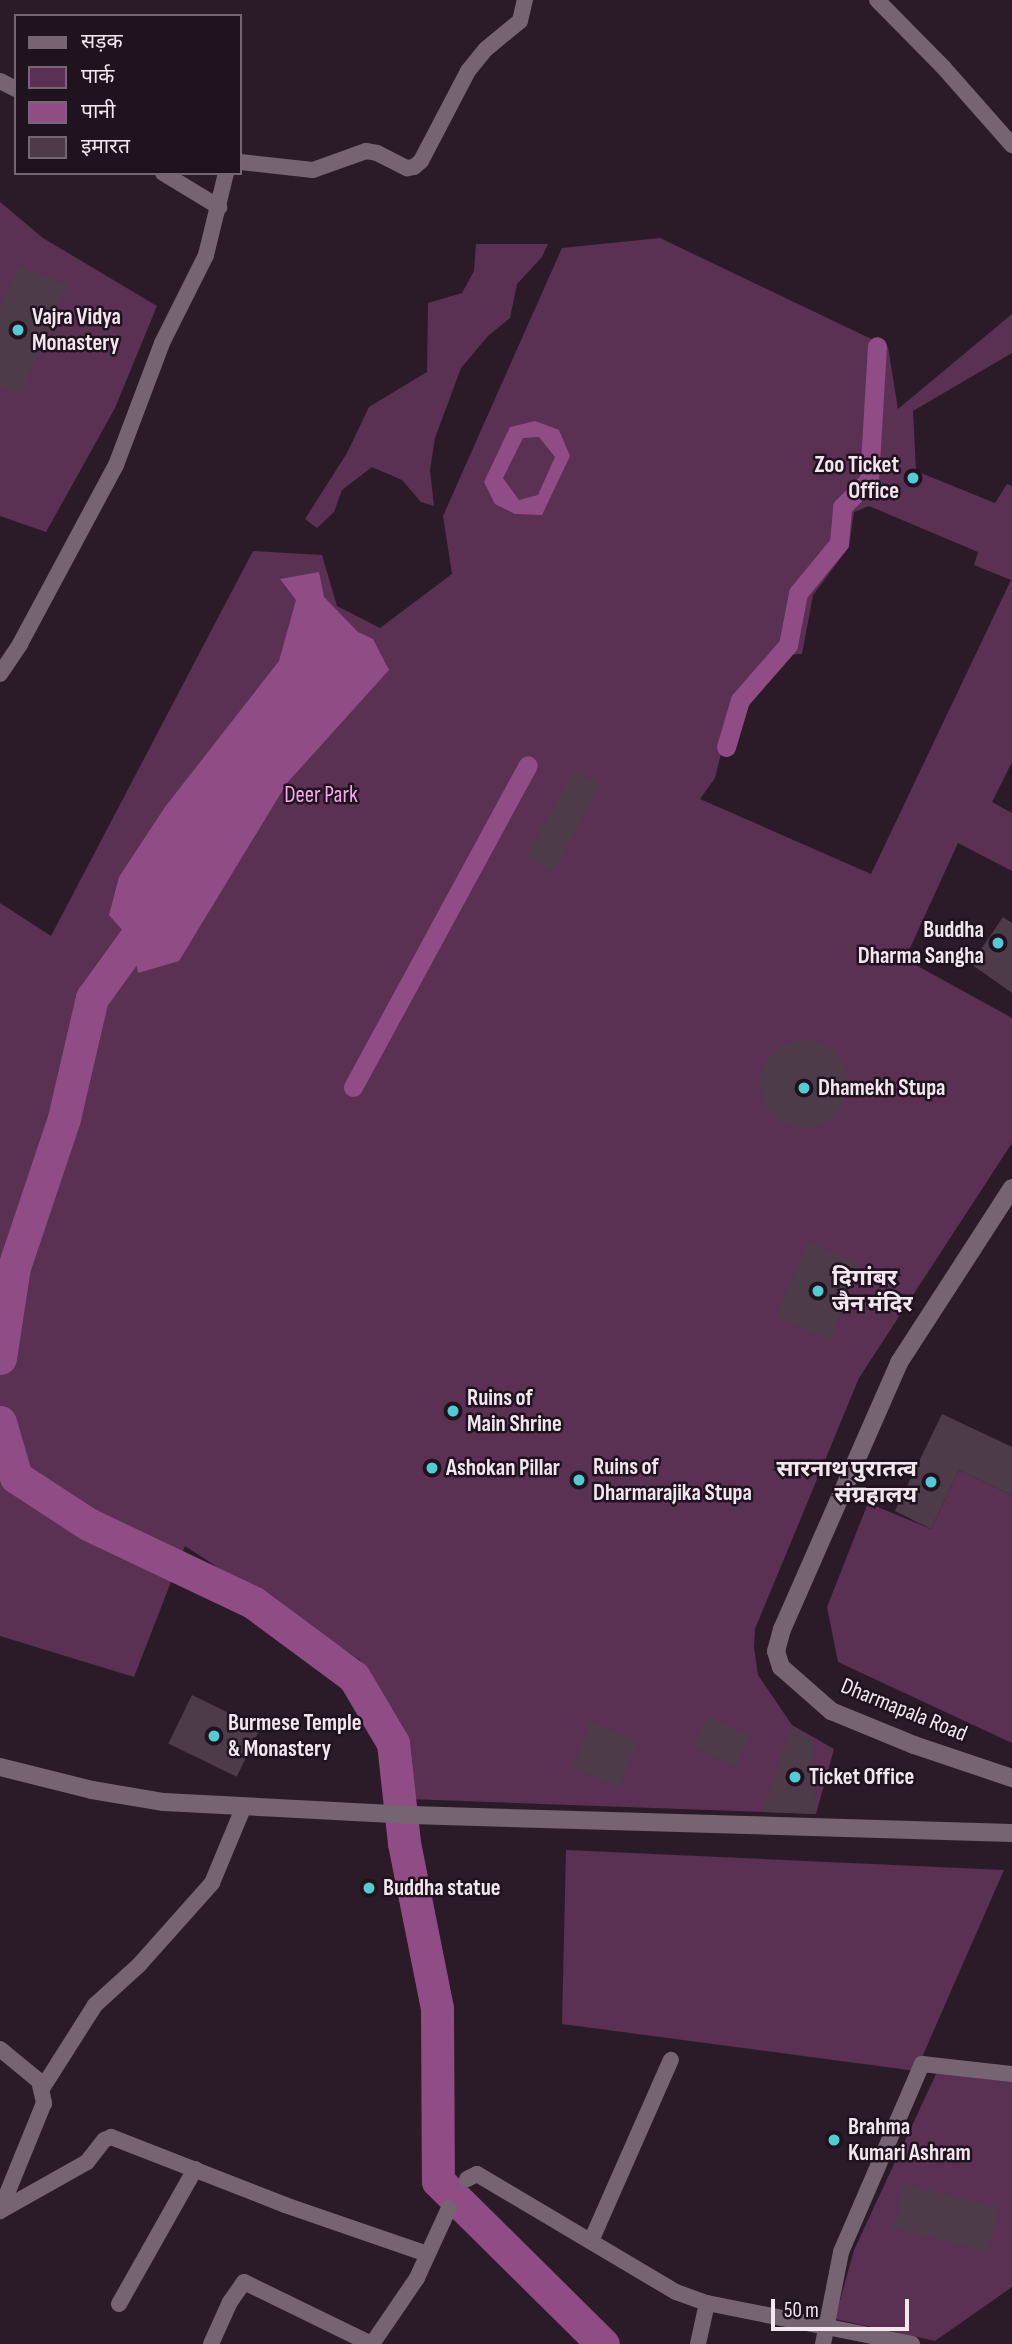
<!DOCTYPE html>
<meta charset="utf-8">
<style>
body{margin:0}
#map{position:relative;width:1012px;height:2344px;overflow:hidden;background:#2b1b28;font-family:"Sofia Sans Condensed","Noto Sans Devanagari",sans-serif}
div>[style]{position:absolute}
.green>*{inset:0;background:#5a3053}
.water>*{inset:0;background:#904d85}
.canal>*{height:19px;margin:-9.5px;padding:0 9.5px;transform-origin:9.5px;border-radius:9.5px;background:#904d85}
.river>*{height:33px;margin:-16.5px;padding:0 16.5px;transform-origin:16.5px;border-radius:16.5px;background:#904d85}
.building>*{inset:0;background:#4d3b49;transform-origin:0 0}
.round{border-radius:50%}
.minor>*{height:16px;margin:-8px;padding:0 8px;transform-origin:8px;border-radius:8px;background:#776473}
.tertiary>*{height:18px;margin:-9px;padding:0 9px;transform-origin:9px;border-radius:9px;background:#776473}
.dots>*{width:19px;height:19px;translate:-50% -50%;box-sizing:border-box;border:4px solid #21121f;border-radius:50%}
span{translate:-50% -50%;white-space:nowrap;text-align:center;line-height:1.15;-webkit-text-stroke:5px #21121f;paint-order:stroke}
.poi-label{font-size:23px;color:#f2e6ef;font-weight:700}
.left{translate:0 -50%;text-align:left}
.right{translate:-100% -50%;text-align:right}
.park-label{font-size:23px;color:#f6abe8}
.street-label{font-size:23px;color:#f2e6ef}
.legend{position:absolute;left:14px;top:14px;width:228px;height:161px;box-sizing:border-box;background:#21121f;border:2px solid #756772;margin:0;padding:9px 12px;list-style:none;font-size:21px;color:#f2e6ef}
.legend li{display:flex;align-items:center;gap:14px;height:35px}
.legend b{width:35px;border:2px solid #756772}
.scale{position:absolute;left:771px;top:2299px;width:138px;height:32px;box-sizing:border-box;border:4px solid #f2e6ef;border-top:0;padding-left:9px;font-size:21px;line-height:24px;white-space:nowrap;color:#f2e6ef;-webkit-text-stroke:5px #21121f;paint-order:stroke}
</style>
<div id="map">
<div class="green">
<div style="clip-path:polygon(0 202px,43px 238px,157px 306px,115px 408px,46px 532px,0 516px)"></div>
<div style="clip-path:polygon(evenodd,660px 238px,888px 347px,898px 409px,1012px 314px,1012px 353px,913px 411px,916px 471px,995px 503px,1007px 484px,1012px 486px,1012px 762px,992px 802px,1012px 813px,1012px 871px,958px 843px,905px 959px,1012px 1018px,1012px 1143px,859px 1378px,755px 1629px,754px 1647px,758px 1675px,792px 1725px,834px 1749px,816px 1814px,409px 1799px,404px 1730px,360px 1660px,185px 1546px,134px 1677px,0 1636px,0 903px,51px 936px,253px 551px,322px 555px,337px 606px,380px 628px,452px 574px,443px 516px,562px 248px,660px 238px,869px 506px,978px 552px,974px 565px,1011px 580px,871px 874px,700px 799px,715px 778px,732px 709px,769px 655px,802px 654px,813px 595px,849px 547px,854px 512px,869px 506px)"></div>
<div style="clip-path:polygon(476px 244px,548px 244px,542px 257px,517px 284px,510px 318px,488px 336px,461px 368px,435px 438px,430px 470px,434px 506px,421px 502px,402px 480px,372px 467px,342px 490px,334px 512px,317px 528px,305px 519px,347px 453px,369px 407px,427px 372px,428px 303px,462px 293px,474px 271px)"></div>
<div style="clip-path:polygon(959px 1470px,1012px 1495px,1012px 1743px,838px 1662px,827px 1607px,868px 1503px,931px 1529px)"></div>
<div style="clip-path:polygon(566px 1850px,1004px 1870px,916px 2071px,562px 2024px)"></div>
<div style="clip-path:polygon(937px 2072px,1012px 2079px,1012px 2287px,935px 2341px,835px 2319px,854px 2250px)"></div>
</div>
<div class="water">
<div style="clip-path:polygon(evenodd,535px 421px,559px 430px,570px 456px,542px 515px,515px 514px,495px 504px,484px 482px,510px 427px,535px 421px,539px 437px,555px 457px,538px 495px,519px 500px,503px 478px,523px 438px,539px 437px)"></div>
<div style="clip-path:polygon(319px 572px,324px 597px,358px 632px,373px 639px,389px 670px,287px 783px,179px 961px,138px 973px,132px 941px,109px 915px,119px 877px,165px 807px,279px 661px,296px 600px,280px 579px)"></div>
</div>
<div class="canal">
<div style="left:726px;top:747px;width:49px;rotate:-73.4deg"></div>
<div style="left:740px;top:700px;width:73px;rotate:-48.9deg"></div>
<div style="left:788px;top:645px;width:53px;rotate:-79.1deg"></div>
<div style="left:798px;top:593px;width:65px;rotate:-50.6deg"></div>
<div style="left:839px;top:543px;width:36px;rotate:-85deg"></div>
<div style="left:842px;top:507px;width:38px;rotate:-45deg"></div>
<div style="left:869px;top:480px;width:134px;rotate:-86.6deg"></div>
<div style="left:353px;top:1087px;width:366px;rotate:-61.5deg"></div>
</div>
<div class="river">
<div style="left:0;top:1358px;width:92px;rotate:-81.3deg"></div>
<div style="left:14px;top:1267px;width:157px;rotate:-71.4deg"></div>
<div style="left:64px;top:1118px;width:123px;rotate:-76.9deg"></div>
<div style="left:92px;top:998px;width:115px;rotate:-54.2deg"></div>
<div style="left:0;top:1422px;width:57px;rotate:73.8deg"></div>
<div style="left:16px;top:1477px;width:86px;rotate:33.1deg"></div>
<div style="left:88px;top:1524px;width:184px;rotate:25.4deg"></div>
<div style="left:254px;top:1603px;width:124px;rotate:36.5deg"></div>
<div style="left:354px;top:1677px;width:77px;rotate:59.4deg"></div>
<div style="left:393px;top:1743px;width:101px;rotate:83.7deg"></div>
<div style="left:404px;top:1843px;width:168px;rotate:78.7deg"></div>
<div style="left:437px;top:2008px;width:173px;rotate:89.7deg"></div>
<div style="left:438px;top:2181px;width:232px;rotate:44.7deg"></div>
</div>
<div class="building">
<div style="clip-path:polygon(19px 265px,67px 285px,21px 395px,0 386px,0 308px)"></div>
<div style="left:574px;top:770px;width:31px;height:99px;rotate:29deg"></div>
<div style="clip-path:polygon(1003px 917px,1012px 923px,1012px 993px,971px 964px)"></div>
<div class="round" style="left:760px;top:1040px;width:88px;height:88px"></div>
<div style="left:808px;top:1242px;width:58px;height:81px;rotate:23deg"></div>
<div style="clip-path:polygon(942px 1414px,1012px 1447px,1012px 1495px,959px 1470px,931px 1529px,895px 1511px)"></div>
<div style="left:192px;top:1695px;width:76px;height:54px;rotate:26deg"></div>
<div style="left:707px;top:1716px;width:47px;height:34px;rotate:25deg"></div>
<div style="left:591px;top:1722px;width:51px;height:49px;rotate:22deg"></div>
<div style="clip-path:polygon(792px 1725px,813px 1741px,816px 1814px,763px 1812px)"></div>
<div style="left:904px;top:2184px;width:98px;height:45px;rotate:14deg"></div>
</div>
<div class="minor">
<div style="left:877px;top:0;width:95px;rotate:45.4deg"></div>
<div style="left:944px;top:68px;width:103px;rotate:48.6deg"></div>
<div style="left:0;top:81px;width:18px;rotate:27deg"></div>
<div style="left:240px;top:162px;width:73px;rotate:6.3deg"></div>
<div style="left:313px;top:170px;width:56px;rotate:-19.7deg"></div>
<div style="left:366px;top:151px;width:11px;rotate:10deg"></div>
<div style="left:377px;top:153px;width:34px;rotate:27deg"></div>
<div style="left:407px;top:168px;width:7px;rotate:-8deg"></div>
<div style="left:414px;top:167px;width:9px;rotate:-41deg"></div>
<div style="left:421px;top:161px;width:102px;rotate:-62.4deg"></div>
<div style="left:468px;top:71px;width:28px;rotate:-51deg"></div>
<div style="left:486px;top:49px;width:44px;rotate:-39.5deg"></div>
<div style="left:520px;top:21px;width:22px;rotate:-77deg"></div>
<div style="left:163px;top:173px;width:66px;rotate:31.3deg"></div>
<div style="left:0;top:674px;width:36px;rotate:-56deg"></div>
<div style="left:20px;top:644px;width:203px;rotate:-61.8deg"></div>
<div style="left:116px;top:465px;width:130px;rotate:-69.3deg"></div>
<div style="left:162px;top:343px;width:98px;rotate:-63.4deg"></div>
<div style="left:206px;top:255px;width:84px;rotate:-76.3deg"></div>
<div style="left:0;top:2049px;width:50px;rotate:39.4deg"></div>
<div style="left:39px;top:2081px;width:23px;rotate:77deg"></div>
<div style="left:44px;top:2103px;width:117px;rotate:112.2deg"></div>
<div style="left:43px;top:2087px;width:97px;rotate:-57.6deg"></div>
<div style="left:95px;top:2005px;width:59px;rotate:-42.3deg"></div>
<div style="left:139px;top:1965px;width:110px;rotate:-48.3deg"></div>
<div style="left:212px;top:1883px;width:83px;rotate:-67.4deg"></div>
<div style="left:467px;top:2179px;width:11px;rotate:-27deg"></div>
<div style="left:477px;top:2174px;width:231px;rotate:30.7deg"></div>
<div style="left:676px;top:2292px;width:33px;rotate:20deg"></div>
<div style="left:707px;top:2303px;width:209px;rotate:11.3deg"></div>
<div style="left:0;top:2211px;width:100px;rotate:-29.4deg"></div>
<div style="left:87px;top:2162px;width:28px;rotate:-52deg"></div>
<div style="left:104px;top:2140px;width:8px;rotate:-23deg"></div>
<div style="left:111px;top:2137px;width:187px;rotate:21.3deg"></div>
<div style="left:285px;top:2205px;width:150px;rotate:19deg"></div>
<div style="left:591px;top:2241px;width:198px;rotate:-66.2deg"></div>
<div style="left:119px;top:2304px;width:155px;rotate:-60.6deg"></div>
<div style="left:211px;top:2344px;width:46px;rotate:-65.7deg"></div>
<div style="left:230px;top:2302px;width:24px;rotate:-55deg"></div>
<div style="left:244px;top:2282px;width:141px;rotate:26deg"></div>
<div style="left:372px;top:2344px;width:80px;rotate:-55.7deg"></div>
<div style="left:417px;top:2278px;width:77px;rotate:-65.4deg"></div>
<div style="left:698px;top:2344px;width:42px;rotate:-77.6deg"></div>
<div style="left:823px;top:2344px;width:94px;rotate:-78.9deg"></div>
<div style="left:841px;top:2252px;width:205px;rotate:-66.7deg"></div>
<div style="left:922px;top:2064px;width:91px;rotate:6.3deg"></div>
</div>
<div class="tertiary">
<div style="left:1012px;top:1188px;width:208px;rotate:122.9deg"></div>
<div style="left:899px;top:1363px;width:291px;rotate:113.7deg"></div>
<div style="left:782px;top:1629px;width:23px;rotate:105deg"></div>
<div style="left:776px;top:1651px;width:17px;rotate:73deg"></div>
<div style="left:781px;top:1667px;width:67px;rotate:41.3deg"></div>
<div style="left:831px;top:1711px;width:90px;rotate:22.3deg"></div>
<div style="left:914px;top:1745px;width:103px;rotate:18.6deg"></div>
<div style="left:0;top:1767px;width:95px;rotate:14deg"></div>
<div style="left:92px;top:1790px;width:73px;rotate:9.5deg"></div>
<div style="left:164px;top:1802px;width:247px;rotate:3deg"></div>
<div style="left:411px;top:1815px;width:601px;rotate:1.72deg"></div>
</div>
<div class="dots">
<div style="left:18px;top:330px;background:#51ccd3"></div>
<div style="left:913px;top:478px;background:#51ccd3"></div>
<div style="left:998px;top:943px;background:#51ccd3"></div>
<div style="left:804px;top:1088px;background:#51ccd3"></div>
<div style="left:818px;top:1291px;background:#51ccd3"></div>
<div style="left:453px;top:1411px;background:#51ccd3"></div>
<div style="left:432px;top:1468px;background:#51ccd3"></div>
<div style="left:579px;top:1480px;background:#51ccd3"></div>
<div style="left:931px;top:1482px;background:#51ccd3"></div>
<div style="left:214px;top:1736px;background:#51ccd3"></div>
<div style="left:795px;top:1777px;background:#51ccd3"></div>
<div style="left:369px;top:1888px;background:#51ccd3"></div>
<div style="left:834px;top:2140px;background:#51ccd3"></div>
</div>
<div class="poi-label">
<span class="left" style="left:32px;top:330px">Vajra Vidya<br>Monastery</span>
<span class="right" style="left:899px;top:478px">Zoo Ticket<br>Office</span>
<span class="right" style="left:984px;top:943px">Buddha<br>Dharma Sangha</span>
<span class="left" style="left:818px;top:1088px">Dhamekh Stupa</span>
<span class="left" style="left:832px;top:1291px">दिगांबर<br>जैन मंदिर</span>
<span class="left" style="left:467px;top:1411px">Ruins of<br>Main Shrine</span>
<span class="left" style="left:593px;top:1480px">Ruins of<br>Dharmarajika Stupa</span>
<span class="left" style="left:446px;top:1468px">Ashokan Pillar</span>
<span class="right" style="left:917px;top:1482px">सारनाथ पुरातत्व<br>संग्रहालय</span>
<span class="left" style="left:228px;top:1736px">Burmese Temple<br>&amp; Monastery</span>
<span class="left" style="left:809px;top:1777px">Ticket Office</span>
<span class="left" style="left:383px;top:1888px">Buddha statue</span>
<span class="left" style="left:848px;top:2140px">Brahma<br>Kumari Ashram</span>
</div>
<div class="park-label">
<span style="left:321px;top:795px">Deer Park</span>
</div>
<div class="street-label">
<span style="left:904px;top:1710px;rotate:22deg">Dharmapala Road</span>
</div>
<ul class="legend">
<li><b style="height:9px;background:#776473"></b>सड़क</li>
<li><b style="height:19px;background:#5a3053"></b>पार्क</li>
<li><b style="height:19px;background:#904d85"></b>पानी</li>
<li><b style="height:19px;background:#4d3b49"></b>इमारत</li>
</ul>
<div class="scale">50 m</div>
</div>
